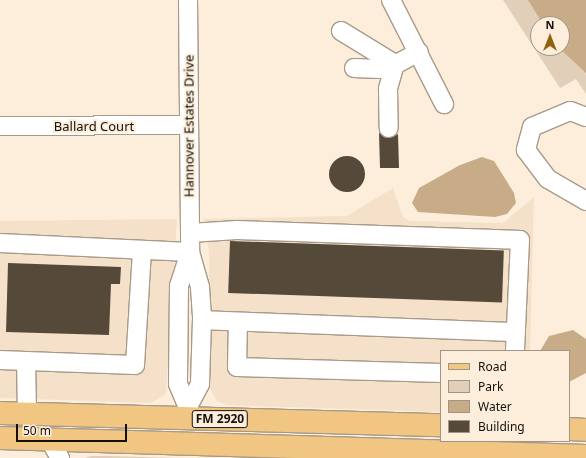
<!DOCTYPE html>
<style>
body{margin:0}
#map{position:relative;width:586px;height:458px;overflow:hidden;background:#fceedb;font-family:"Noto Sans",sans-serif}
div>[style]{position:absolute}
.built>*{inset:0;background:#f5e1c9}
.green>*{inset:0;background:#e1cfb9}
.water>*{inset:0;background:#c8ac88}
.building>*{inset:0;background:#55493a;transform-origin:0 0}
.round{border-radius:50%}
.roads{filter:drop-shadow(1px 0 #a79a89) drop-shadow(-1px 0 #a79a89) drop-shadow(0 1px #a79a89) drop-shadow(0 -1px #a79a89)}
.minor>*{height:18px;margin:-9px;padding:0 9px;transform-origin:9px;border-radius:9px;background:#fff}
.major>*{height:22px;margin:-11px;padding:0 11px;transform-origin:11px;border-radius:11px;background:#f1c582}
span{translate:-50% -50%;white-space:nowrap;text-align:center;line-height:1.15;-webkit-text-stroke:4px #fceedb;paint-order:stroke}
.shield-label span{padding:1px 3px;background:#fceedb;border:1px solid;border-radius:3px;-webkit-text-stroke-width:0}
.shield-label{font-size:12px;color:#15100a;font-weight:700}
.street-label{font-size:13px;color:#15100a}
.legend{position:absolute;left:440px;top:350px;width:130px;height:92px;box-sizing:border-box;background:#fceedb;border:1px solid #a09587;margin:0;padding:5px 7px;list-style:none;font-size:12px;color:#15100a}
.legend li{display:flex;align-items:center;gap:8px;height:20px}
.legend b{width:20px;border:1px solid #a09587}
.north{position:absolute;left:530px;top:16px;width:40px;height:40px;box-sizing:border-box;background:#fceedb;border:1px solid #a09587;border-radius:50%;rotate:0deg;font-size:11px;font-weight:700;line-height:16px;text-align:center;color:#15100a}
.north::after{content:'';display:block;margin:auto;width:14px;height:18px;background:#926110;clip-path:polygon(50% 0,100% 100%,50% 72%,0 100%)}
.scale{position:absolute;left:16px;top:424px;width:111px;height:18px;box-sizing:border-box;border:2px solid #15100a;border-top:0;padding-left:5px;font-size:12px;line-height:14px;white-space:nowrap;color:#15100a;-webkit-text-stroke:3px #fceedb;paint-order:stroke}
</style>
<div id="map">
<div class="built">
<div style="clip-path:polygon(393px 188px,403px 217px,410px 221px,503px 223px,534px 197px,530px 351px,441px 351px,441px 412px,227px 405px,217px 401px,209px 387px,209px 251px,203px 219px,347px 216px)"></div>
<div style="clip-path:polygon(177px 219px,166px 394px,151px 403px,0 398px,0 221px)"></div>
</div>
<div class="green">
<div style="clip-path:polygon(evenodd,503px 0,586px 0,586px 94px,576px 79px,560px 88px,503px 0,538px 24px,562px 24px,562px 48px,538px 48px,538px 24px)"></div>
<div style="clip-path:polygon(91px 456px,107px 456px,178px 458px,85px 458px)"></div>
</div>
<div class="water">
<div style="clip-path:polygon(528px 0,586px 0,586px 73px,559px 48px,562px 48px,562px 24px,543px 24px)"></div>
<div style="clip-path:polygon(482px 157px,494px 161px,514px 193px,516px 203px,507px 214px,495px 217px,418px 212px,412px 203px,419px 188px,460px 165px)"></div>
<div style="clip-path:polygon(573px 330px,586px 339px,586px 373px,569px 382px,569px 351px,540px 351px,549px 336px)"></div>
</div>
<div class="building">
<div style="clip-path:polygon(379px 133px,389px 138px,398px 134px,399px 168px,380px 168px)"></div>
<div class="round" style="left:329px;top:156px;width:36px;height:36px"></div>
<div style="left:230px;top:241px;width:274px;height:52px;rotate:2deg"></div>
<div style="clip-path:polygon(8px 263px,121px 267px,120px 284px,111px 284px,109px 335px,6px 332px)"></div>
</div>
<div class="roads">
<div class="minor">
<div style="left:188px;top:0;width:252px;rotate:89.5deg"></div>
<div style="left:190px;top:252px;width:37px;rotate:74deg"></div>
<div style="left:200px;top:288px;width:32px;rotate:86deg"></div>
<div style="left:202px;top:320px;width:64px;rotate:91.8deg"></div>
<div style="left:200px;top:384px;width:24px;rotate:118deg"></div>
<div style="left:391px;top:0;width:117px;rotate:63deg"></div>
<div style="left:341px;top:31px;width:63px;rotate:31.4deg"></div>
<div style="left:395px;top:64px;width:26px;rotate:106deg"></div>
<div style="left:388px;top:89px;width:39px;rotate:89deg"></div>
<div style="left:354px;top:68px;width:33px;rotate:2deg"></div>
<div style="left:387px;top:69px;width:36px;rotate:-28deg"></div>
<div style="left:586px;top:117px;width:17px;rotate:-159deg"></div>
<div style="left:570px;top:111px;width:41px;rotate:157.2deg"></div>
<div style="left:532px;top:127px;width:24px;rotate:105deg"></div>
<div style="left:526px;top:150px;width:36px;rotate:53deg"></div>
<div style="left:548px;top:179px;width:44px;rotate:30.1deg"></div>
<div style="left:0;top:126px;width:189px;rotate:-0.3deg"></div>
<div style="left:190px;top:233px;width:47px;rotate:-3.7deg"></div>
<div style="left:237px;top:230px;width:283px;rotate:2deg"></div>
<div style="left:520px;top:240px;width:111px;rotate:92.6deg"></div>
<div style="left:0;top:243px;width:190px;rotate:2.7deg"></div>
<div style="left:190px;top:252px;width:36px;rotate:108deg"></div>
<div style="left:179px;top:286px;width:98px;rotate:90.6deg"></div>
<div style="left:178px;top:384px;width:33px;rotate:67deg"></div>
<div style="left:202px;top:320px;width:314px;rotate:2.2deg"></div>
<div style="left:238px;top:322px;width:45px;rotate:91.3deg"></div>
<div style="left:237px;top:367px;width:204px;rotate:1.7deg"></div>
<div style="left:0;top:360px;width:26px;rotate:2deg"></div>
<div style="left:26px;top:361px;width:52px;rotate:88.9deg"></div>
<div style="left:26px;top:361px;width:109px;rotate:2.1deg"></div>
<div style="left:135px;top:365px;width:115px;rotate:-86.5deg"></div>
<div style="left:49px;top:439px;width:22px;rotate:60deg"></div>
</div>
<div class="major">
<div style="left:0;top:413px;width:441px;rotate:1.6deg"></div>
<div style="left:569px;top:429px;width:17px;rotate:3deg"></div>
<div style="left:0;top:438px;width:586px;rotate:1.76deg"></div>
</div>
</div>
<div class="shield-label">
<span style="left:220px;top:419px">FM 2920</span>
</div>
<div class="street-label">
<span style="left:94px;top:126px">Ballard Court</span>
<span style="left:189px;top:126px;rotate:-90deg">Hannover Estates Drive</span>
</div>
<ul class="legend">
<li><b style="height:5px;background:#f1c582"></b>Road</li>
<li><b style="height:11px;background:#e1cfb9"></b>Park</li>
<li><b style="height:11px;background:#c8ac88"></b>Water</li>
<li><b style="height:11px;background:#55493a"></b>Building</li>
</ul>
<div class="north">N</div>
<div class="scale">50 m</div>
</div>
